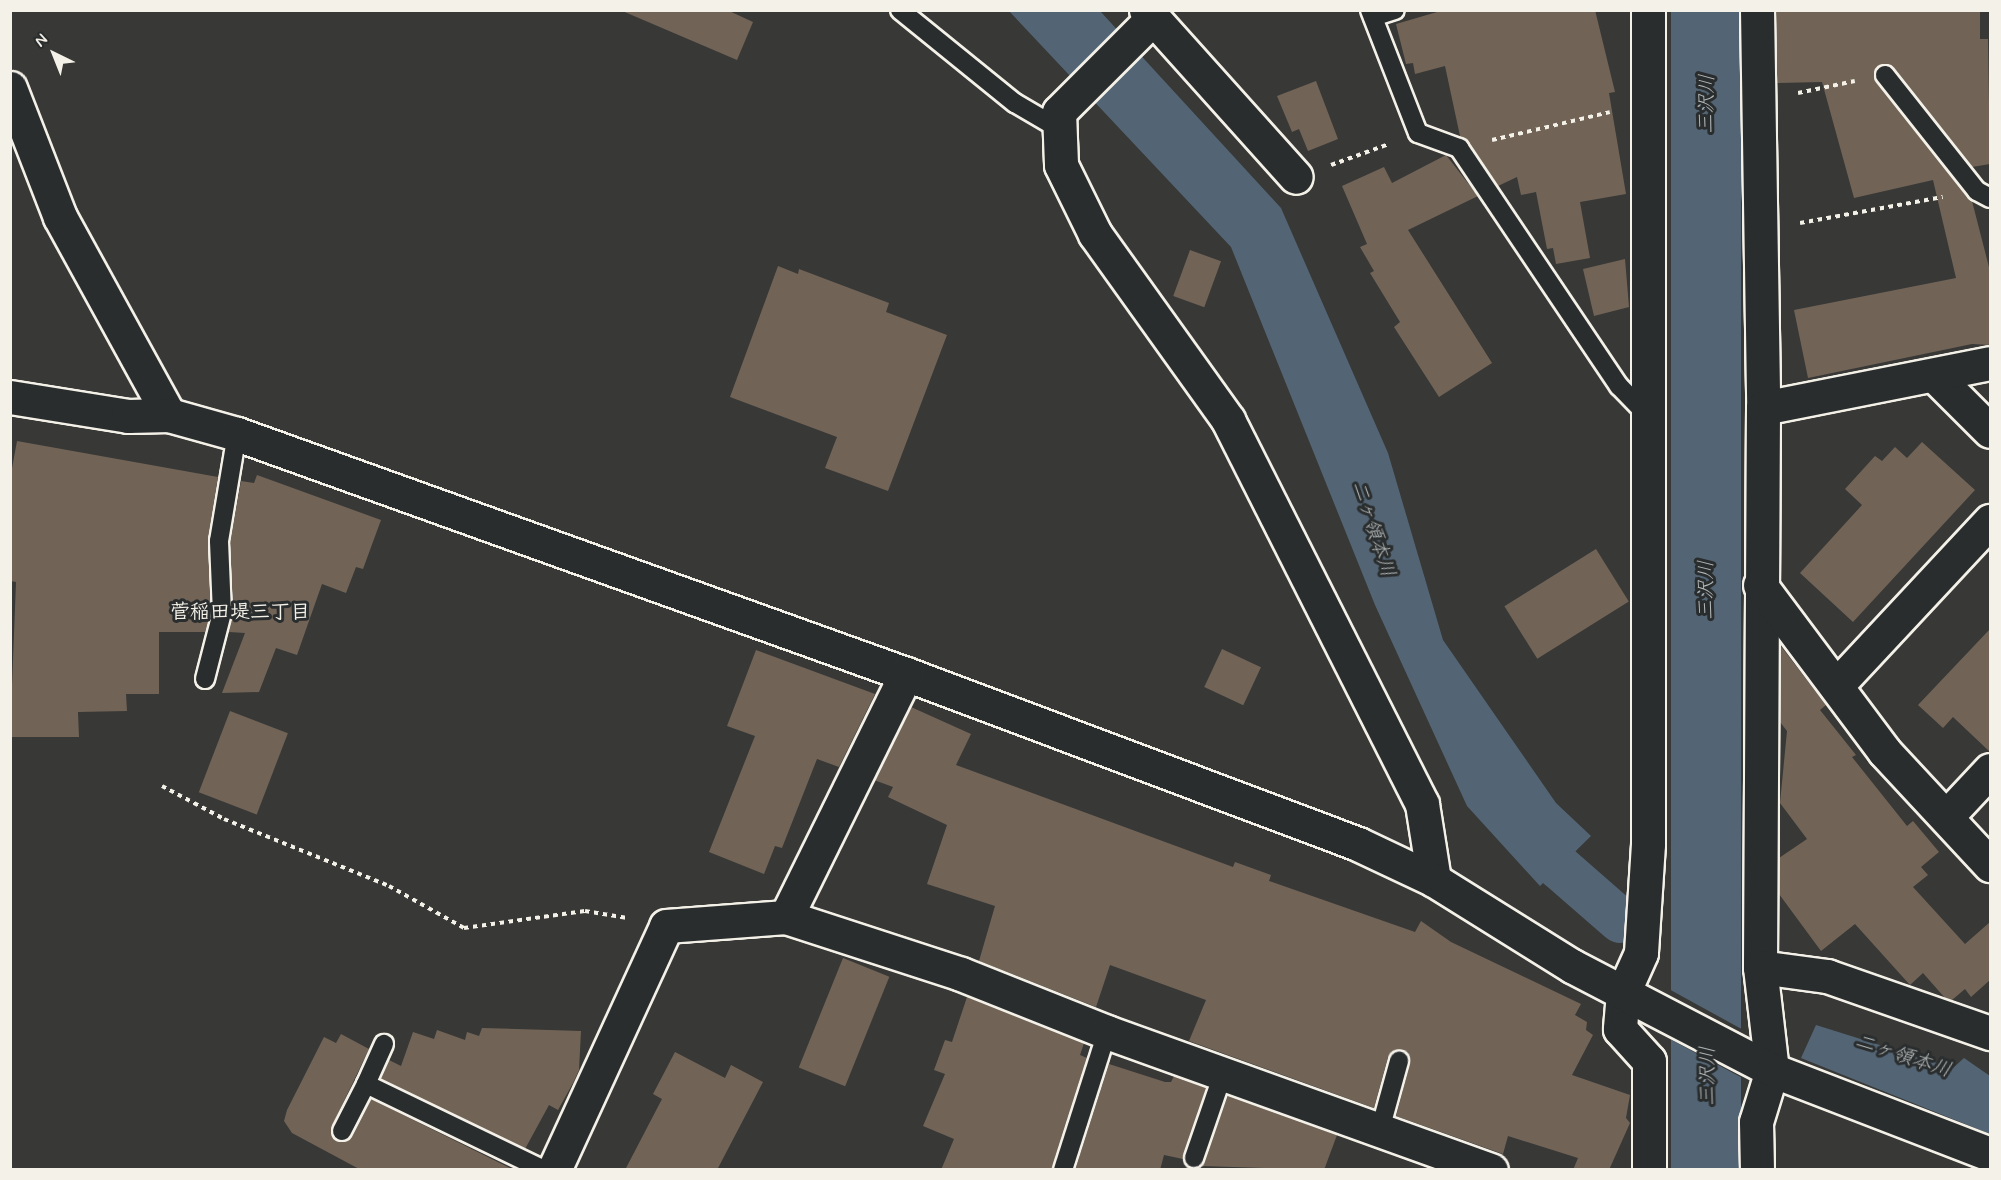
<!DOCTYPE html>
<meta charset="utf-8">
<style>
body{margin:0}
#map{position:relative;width:2001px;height:1180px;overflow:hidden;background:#383836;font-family:Mynerve,"Klee One",sans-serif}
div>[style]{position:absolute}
.water>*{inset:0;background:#536575;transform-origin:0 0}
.pier>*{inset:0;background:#383836}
.canal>*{height:45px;margin:-22.5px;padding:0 22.5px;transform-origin:22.5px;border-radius:22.5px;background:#536575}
.building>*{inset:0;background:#716457;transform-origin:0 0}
.path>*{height:4px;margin-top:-2px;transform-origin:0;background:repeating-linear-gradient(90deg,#f4f1e8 0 4.5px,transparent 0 9px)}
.roads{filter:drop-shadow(2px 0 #f4f1e8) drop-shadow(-2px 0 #f4f1e8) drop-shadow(0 2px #f4f1e8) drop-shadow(0 -2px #f4f1e8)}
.lane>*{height:18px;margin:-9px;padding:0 9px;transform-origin:9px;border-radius:9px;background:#2a2d2e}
.street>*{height:33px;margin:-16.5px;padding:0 16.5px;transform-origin:16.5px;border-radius:16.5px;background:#2a2d2e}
span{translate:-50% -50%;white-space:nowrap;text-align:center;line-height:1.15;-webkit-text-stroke:6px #2a2d2e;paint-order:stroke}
.water-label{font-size:20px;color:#b4b9ba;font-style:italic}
.neighbourhood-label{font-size:20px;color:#f4f1e8;font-weight:700}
.frame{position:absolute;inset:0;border:12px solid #f4f1e8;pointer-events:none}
.north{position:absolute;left:24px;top:24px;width:60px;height:60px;-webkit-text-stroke:4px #2a2d2e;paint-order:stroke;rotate:317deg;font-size:16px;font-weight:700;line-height:24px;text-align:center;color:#f4f1e8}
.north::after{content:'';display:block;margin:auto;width:21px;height:27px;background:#f4f1e8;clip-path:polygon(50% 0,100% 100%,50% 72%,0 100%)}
</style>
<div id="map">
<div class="water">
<div style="clip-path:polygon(1009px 11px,1100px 11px,1281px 208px,1388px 453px,1443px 640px,1556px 803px,1591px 836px,1540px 886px,1467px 806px,1375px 605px,1231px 247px)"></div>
<div style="left:1671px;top:11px;width:70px;height:1159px"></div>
<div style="clip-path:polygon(1816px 1025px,1953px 1068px,1964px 1058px,1990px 1076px,1990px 1134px,1801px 1058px)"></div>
</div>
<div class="pier">
<div style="clip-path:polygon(1667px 988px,1747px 1032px,1748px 1081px,1666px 1037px)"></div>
</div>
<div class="canal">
<div style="left:1519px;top:821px;width:60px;rotate:49.1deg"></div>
<div style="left:1558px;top:866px;width:82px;rotate:41.1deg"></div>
</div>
<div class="building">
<div style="clip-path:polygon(620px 10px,727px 10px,753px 22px,737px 60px)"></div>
<div style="clip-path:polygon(1444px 10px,1595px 10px,1615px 92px,1609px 93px,1626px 194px,1580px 202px,1590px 258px,1556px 264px,1553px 248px,1547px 249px,1536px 192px,1521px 195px,1517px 177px,1498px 186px,1460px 136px,1445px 66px,1415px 74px,1413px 63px,1406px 64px,1396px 24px)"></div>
<div style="clip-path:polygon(1776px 10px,1980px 10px,1980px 39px,1988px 39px,1990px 164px,1972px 167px,1893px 68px,1879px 66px,1874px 76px,1972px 201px,1990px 271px,1990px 345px,1972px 344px,1808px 378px,1794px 310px,1956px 278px,1933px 180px,1854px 198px,1822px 82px,1777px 83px)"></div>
<div style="clip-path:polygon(1316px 81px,1338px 139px,1308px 151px,1299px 129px,1292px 132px,1277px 96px)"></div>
<div style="clip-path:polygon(1446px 155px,1478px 196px,1408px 230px,1492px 363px,1439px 397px,1394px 327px,1400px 322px,1370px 273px,1374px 271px,1360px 247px,1367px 244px,1342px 186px,1384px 167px,1392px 183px)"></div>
<div style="left:1190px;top:250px;width:33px;height:49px;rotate:20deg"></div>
<div style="clip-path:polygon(1625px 259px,1629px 307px,1594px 316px,1583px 269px)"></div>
<div style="clip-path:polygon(778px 266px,798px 274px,799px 269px,889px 303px,886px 312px,947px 335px,888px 491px,825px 468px,837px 437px,730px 397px)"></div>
<div style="clip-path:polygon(17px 441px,218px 477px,208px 539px,211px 612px,205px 632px,159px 632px,159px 694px,126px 694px,127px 711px,78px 712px,79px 737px,10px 737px,16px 582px,10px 581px,10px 479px)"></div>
<div style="clip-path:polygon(1922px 442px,1975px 490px,1853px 622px,1800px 573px,1862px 505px,1845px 489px,1875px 456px,1882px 461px,1895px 447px,1907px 458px)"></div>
<div style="clip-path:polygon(257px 475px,381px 520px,363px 569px,356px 567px,346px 593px,322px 584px,297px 655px,276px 648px,259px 692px,222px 693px,245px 633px,229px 632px,233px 613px,230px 542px,241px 481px,254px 483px)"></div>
<div style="left:1596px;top:549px;width:62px;height:108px;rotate:58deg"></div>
<div style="clip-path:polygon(1990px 629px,1990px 752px,1953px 717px,1943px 728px,1918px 705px)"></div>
<div style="clip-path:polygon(1780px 645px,1826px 705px,1820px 710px,1856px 755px,1852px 757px,1907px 826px,1913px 821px,1939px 852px,1921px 867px,1928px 875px,1913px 887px,1965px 944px,1990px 922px,1990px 980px,1971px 997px,1965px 989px,1952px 1000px,1945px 998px,1923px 973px,1910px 985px,1855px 924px,1821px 951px,1779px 894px,1779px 858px,1807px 839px,1780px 803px,1787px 731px,1780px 722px)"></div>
<div style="left:1222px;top:649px;width:43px;height:42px;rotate:25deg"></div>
<div style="clip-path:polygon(756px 650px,875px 694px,839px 767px,817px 759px,782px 848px,775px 846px,764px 874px,709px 852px,755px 736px,727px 726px)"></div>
<div style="clip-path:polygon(911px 707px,971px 734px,956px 765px,1233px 867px,1235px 862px,1271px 875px,1269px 881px,1415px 932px,1421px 921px,1451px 942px,1581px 1004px,1575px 1015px,1587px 1022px,1586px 1030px,1593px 1035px,1572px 1075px,1630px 1095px,1626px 1118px,1630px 1123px,1609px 1170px,1573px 1170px,1578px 1158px,1508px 1136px,1503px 1154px,1396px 1116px,1410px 1063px,1403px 1050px,1388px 1057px,1374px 1108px,1189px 1041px,1206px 1000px,1110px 965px,1096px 1007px,979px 961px,995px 906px,927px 884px,947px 825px,888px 797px,893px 787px,874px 780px)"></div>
<div style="left:230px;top:711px;width:62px;height:87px;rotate:21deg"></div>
<div style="left:843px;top:958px;width:50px;height:118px;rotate:22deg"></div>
<div style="clip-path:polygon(967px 997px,1084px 1043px,1080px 1055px,1087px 1058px,1052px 1170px,941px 1170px,954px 1139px,923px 1126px,945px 1074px,934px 1070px,945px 1040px,952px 1042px)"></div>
<div style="clip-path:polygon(482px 1028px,581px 1031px,579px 1070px,573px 1083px,558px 1110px,549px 1105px,525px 1149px,381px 1079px,389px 1060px,401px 1066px,413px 1032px,434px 1039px,437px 1030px,465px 1040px,467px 1032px,479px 1036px)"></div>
<div style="clip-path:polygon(341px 1034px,369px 1049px,332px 1126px,336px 1141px,352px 1137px,371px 1099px,514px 1170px,361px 1170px,292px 1133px,284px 1121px,287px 1110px,324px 1037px,336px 1043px)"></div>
<div style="clip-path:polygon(675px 1052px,725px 1078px,731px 1065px,763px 1082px,717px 1170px,625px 1170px,662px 1099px,653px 1094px)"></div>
<div style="clip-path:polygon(1109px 1064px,1165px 1082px,1171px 1082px,1174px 1076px,1206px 1088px,1183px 1159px,1164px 1155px,1160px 1170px,1075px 1170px)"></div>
<div style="clip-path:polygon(1228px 1095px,1337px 1135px,1324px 1170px,1202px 1166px)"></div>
</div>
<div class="path">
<div style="left:1798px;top:93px;width:58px;rotate:-11.9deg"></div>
<div style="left:1492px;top:140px;width:121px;rotate:-13.3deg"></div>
<div style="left:1331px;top:165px;width:62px;rotate:-19.9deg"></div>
<div style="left:1800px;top:223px;width:145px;rotate:-10.3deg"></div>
<div style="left:162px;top:786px;width:70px;rotate:28deg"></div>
<div style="left:224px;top:819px;width:178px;rotate:22.1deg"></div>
<div style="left:389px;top:886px;width:86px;rotate:29.2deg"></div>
<div style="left:464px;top:928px;width:122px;rotate:-8deg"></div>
<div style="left:585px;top:911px;width:43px;rotate:9.5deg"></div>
</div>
<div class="roads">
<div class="lane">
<div style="left:900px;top:10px;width:148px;rotate:39deg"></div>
<div style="left:1015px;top:103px;width:48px;rotate:30.3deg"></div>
<div style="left:1370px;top:10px;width:132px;rotate:68.7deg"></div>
<div style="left:1418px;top:133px;width:44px;rotate:20.1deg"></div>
<div style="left:1459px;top:148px;width:287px;rotate:56.1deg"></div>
<div style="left:1619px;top:386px;width:43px;rotate:45.9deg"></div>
<div style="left:1373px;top:17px;width:23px;rotate:-18deg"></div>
<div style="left:1885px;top:75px;width:148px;rotate:51.6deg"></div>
<div style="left:1977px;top:191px;width:15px;rotate:28deg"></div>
<div style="left:205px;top:679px;width:68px;rotate:-75.6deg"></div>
<div style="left:222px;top:613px;width:72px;rotate:-92.4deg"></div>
<div style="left:219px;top:541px;width:109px;rotate:-80.5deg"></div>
<div style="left:366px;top:1084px;width:44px;rotate:-65.8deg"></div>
<div style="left:1380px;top:1130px;width:72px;rotate:-74.6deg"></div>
<div style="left:342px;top:1131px;width:53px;rotate:-62.9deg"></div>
<div style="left:366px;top:1084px;width:198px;rotate:25.8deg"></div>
<div style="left:1194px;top:1158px;width:89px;rotate:-71deg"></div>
<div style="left:1063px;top:1170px;width:145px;rotate:-72.3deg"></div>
</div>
<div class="street">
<div style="left:1146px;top:10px;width:224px;rotate:48.1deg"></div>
<div style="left:1648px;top:10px;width:834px;rotate:90deg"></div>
<div style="left:1648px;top:844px;width:109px;rotate:93.7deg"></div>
<div style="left:1641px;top:953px;width:44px;rotate:114.2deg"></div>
<div style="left:1623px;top:993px;width:36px;rotate:95deg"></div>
<div style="left:1620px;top:1029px;width:43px;rotate:47.8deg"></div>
<div style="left:1649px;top:1061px;width:109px;rotate:90deg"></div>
<div style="left:1757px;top:10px;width:398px;rotate:89.1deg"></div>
<div style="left:1763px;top:408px;width:559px;rotate:90.31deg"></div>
<div style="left:1760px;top:967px;width:104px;rotate:83.4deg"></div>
<div style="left:1772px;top:1070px;width:54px;rotate:107.1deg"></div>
<div style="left:1756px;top:1122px;width:48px;rotate:88.8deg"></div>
<div style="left:1151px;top:20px;width:130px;rotate:135deg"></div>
<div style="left:1059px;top:112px;width:53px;rotate:87.8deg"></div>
<div style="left:1061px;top:165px;width:77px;rotate:63.8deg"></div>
<div style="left:1095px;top:234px;width:229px;rotate:54.4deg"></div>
<div style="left:1228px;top:420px;width:430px;rotate:63.2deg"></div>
<div style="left:1422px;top:804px;width:77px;rotate:81deg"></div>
<div style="left:10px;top:88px;width:138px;rotate:68.8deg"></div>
<div style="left:60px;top:217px;width:226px;rotate:61.2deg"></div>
<div style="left:169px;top:415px;width:71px;rotate:15.6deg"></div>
<div style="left:237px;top:434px;width:711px;rotate:19.74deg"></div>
<div style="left:906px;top:674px;width:483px;rotate:20.6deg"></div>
<div style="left:1358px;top:844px;width:84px;rotate:25.3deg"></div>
<div style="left:1434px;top:880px;width:163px;rotate:31.9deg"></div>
<div style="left:1572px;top:966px;width:225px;rotate:27.5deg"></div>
<div style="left:1772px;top:1070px;width:234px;rotate:21.1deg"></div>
<div style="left:1934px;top:375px;width:79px;rotate:45deg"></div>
<div style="left:10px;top:397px;width:120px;rotate:9.1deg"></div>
<div style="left:128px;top:416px;width:41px;rotate:-1.4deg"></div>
<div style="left:1763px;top:408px;width:231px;rotate:-11.2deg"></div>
<div style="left:1760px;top:585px;width:207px;rotate:53.2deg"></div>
<div style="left:1884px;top:751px;width:156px;rotate:47.1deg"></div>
<div style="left:1836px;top:686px;width:226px;rotate:-47deg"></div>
<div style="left:1947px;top:816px;width:63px;rotate:-46.9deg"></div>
<div style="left:786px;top:917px;width:271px;rotate:-63.7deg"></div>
<div style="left:1760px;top:967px;width:68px;rotate:7.7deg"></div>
<div style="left:1827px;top:976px;width:173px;rotate:19.3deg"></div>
<div style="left:554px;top:1170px;width:268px;rotate:-65.3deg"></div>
<div style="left:666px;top:926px;width:120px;rotate:-4.3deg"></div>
<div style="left:786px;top:917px;width:184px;rotate:18deg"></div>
<div style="left:961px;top:974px;width:157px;rotate:21.7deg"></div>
<div style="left:1107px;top:1032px;width:408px;rotate:19.8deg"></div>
</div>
</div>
<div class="water-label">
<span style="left:1707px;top:104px;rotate:-89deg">三沢川</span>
<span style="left:1373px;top:529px;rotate:72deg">二ヶ領本川</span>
<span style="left:1706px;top:590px;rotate:-90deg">三沢川</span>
<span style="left:1903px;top:1056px;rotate:18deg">二ヶ領本川</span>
<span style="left:1708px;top:1076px;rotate:-90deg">三沢川</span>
</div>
<div class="neighbourhood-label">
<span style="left:240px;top:612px">菅稲田堤三丁目</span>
</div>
<div class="frame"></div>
<div class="north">N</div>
</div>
